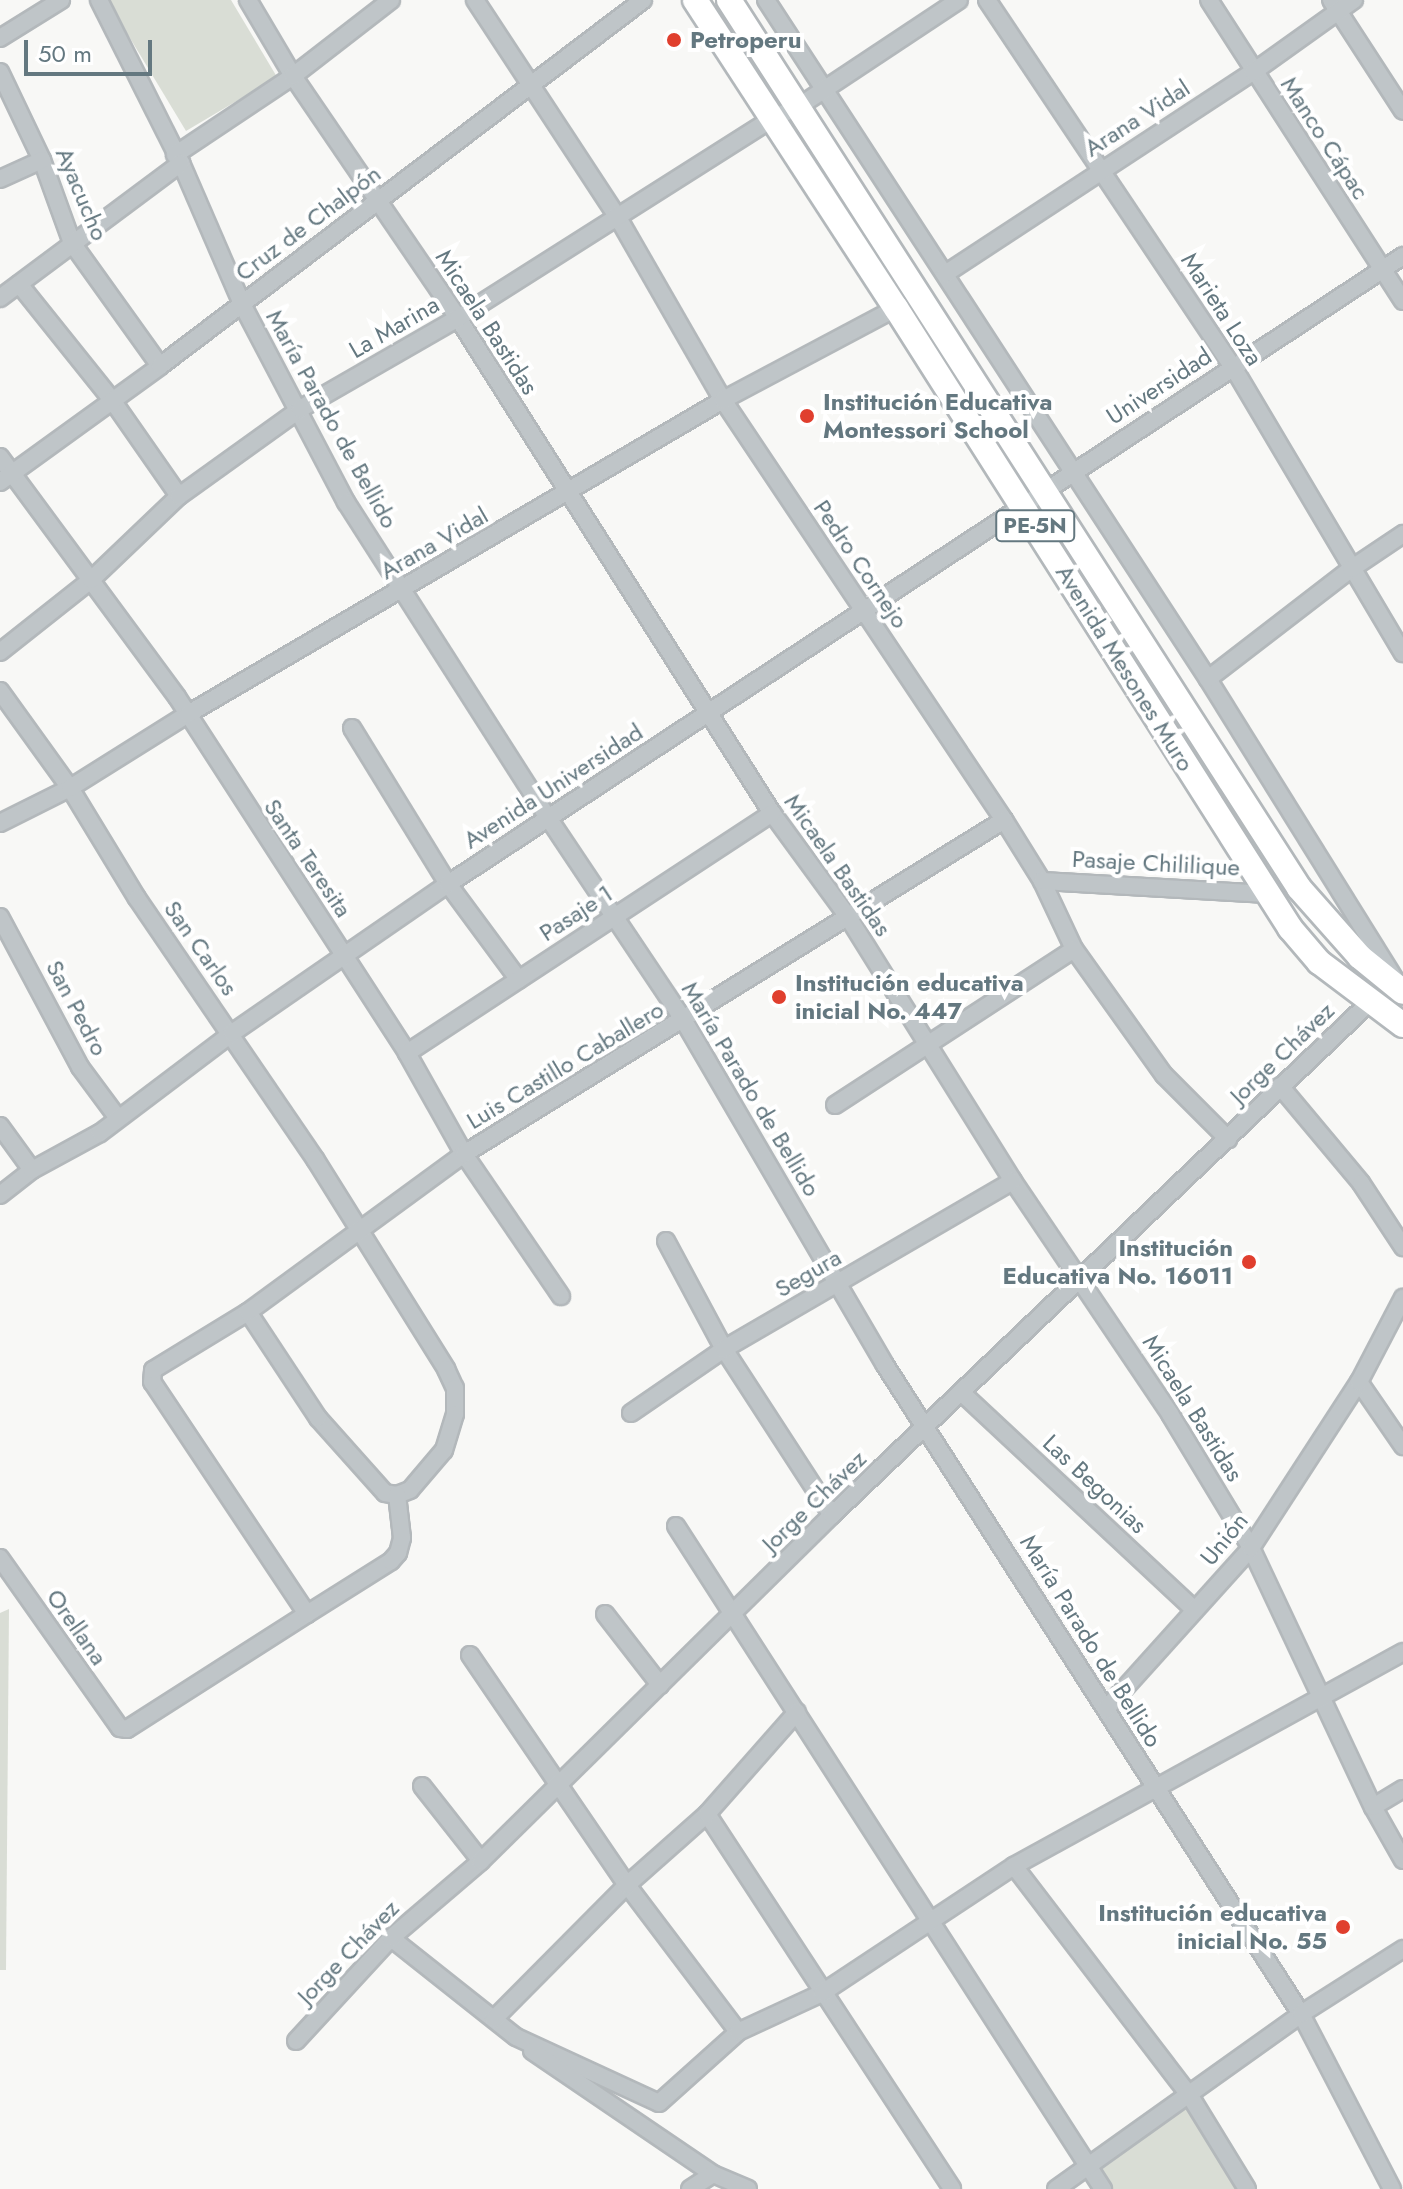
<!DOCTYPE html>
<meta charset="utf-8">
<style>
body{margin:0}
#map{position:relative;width:1403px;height:2189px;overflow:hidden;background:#f8f8f6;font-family:Jost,sans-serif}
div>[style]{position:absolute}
.green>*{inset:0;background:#d9ddd5}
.roads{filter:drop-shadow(2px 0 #b3b8bb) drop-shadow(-2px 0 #b3b8bb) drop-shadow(0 2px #b3b8bb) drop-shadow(0 -2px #b3b8bb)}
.minor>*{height:16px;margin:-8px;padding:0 8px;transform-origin:8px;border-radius:8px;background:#bfc5c8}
.highway>*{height:24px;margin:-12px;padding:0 12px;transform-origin:12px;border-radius:12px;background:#fff}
.dots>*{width:22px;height:22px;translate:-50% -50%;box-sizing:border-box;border:4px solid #fff;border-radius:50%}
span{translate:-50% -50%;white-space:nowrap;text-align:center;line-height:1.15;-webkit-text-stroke:8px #fff;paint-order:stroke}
.shield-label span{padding:2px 6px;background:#fff;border:2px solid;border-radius:6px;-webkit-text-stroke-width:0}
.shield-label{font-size:22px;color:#647880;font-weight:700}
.poi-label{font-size:24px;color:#647880;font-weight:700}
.left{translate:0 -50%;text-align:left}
.right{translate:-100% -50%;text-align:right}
.street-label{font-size:24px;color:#647880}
.scale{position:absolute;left:24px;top:40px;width:128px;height:36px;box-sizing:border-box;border:4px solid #647880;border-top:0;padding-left:10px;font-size:24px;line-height:28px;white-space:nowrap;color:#647880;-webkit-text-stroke:6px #fff;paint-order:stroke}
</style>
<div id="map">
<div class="green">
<div style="clip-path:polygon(107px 0,231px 0,277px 77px,186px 131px)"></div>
<div style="clip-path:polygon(9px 1609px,6px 1970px,0 1970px,0 1613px)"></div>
<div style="clip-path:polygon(1190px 2096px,1247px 2189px,1103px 2189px,1090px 2166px)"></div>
</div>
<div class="roads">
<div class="minor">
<div style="left:99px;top:0;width:182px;rotate:63.3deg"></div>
<div style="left:181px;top:163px;width:154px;rotate:66.6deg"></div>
<div style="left:242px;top:304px;width:224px;rotate:62.3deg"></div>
<div style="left:346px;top:502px;width:376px;rotate:57.4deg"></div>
<div style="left:549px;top:819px;width:243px;rotate:56.2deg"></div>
<div style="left:684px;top:1021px;width:398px;rotate:59.7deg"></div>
<div style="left:885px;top:1365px;width:771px;rotate:57.34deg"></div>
<div style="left:1301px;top:2014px;width:197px;rotate:62.5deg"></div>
<div style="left:248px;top:0;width:88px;rotate:59.4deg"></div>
<div style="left:293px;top:76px;width:293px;rotate:55.7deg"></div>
<div style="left:458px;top:318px;width:586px;rotate:57.61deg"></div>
<div style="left:772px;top:813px;width:129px;rotate:53.8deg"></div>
<div style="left:848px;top:917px;width:311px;rotate:58deg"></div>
<div style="left:1013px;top:1181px;width:281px;rotate:56deg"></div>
<div style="left:1170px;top:1414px;width:157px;rotate:58.8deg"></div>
<div style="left:1251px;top:1548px;width:286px;rotate:64.8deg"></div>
<div style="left:1373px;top:1807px;width:61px;rotate:60.5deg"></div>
<div style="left:475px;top:0;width:258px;rotate:56.7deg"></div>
<div style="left:617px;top:216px;width:212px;rotate:60.1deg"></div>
<div style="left:723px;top:400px;width:505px;rotate:56.22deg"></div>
<div style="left:1004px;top:820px;width:72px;rotate:58.1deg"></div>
<div style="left:1042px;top:881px;width:75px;rotate:64.8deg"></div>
<div style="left:1074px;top:949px;width:155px;rotate:54.5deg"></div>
<div style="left:1164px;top:1075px;width:91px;rotate:45deg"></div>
<div style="left:766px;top:0;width:810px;rotate:56.94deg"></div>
<div style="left:1208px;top:679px;width:354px;rotate:58.1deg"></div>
<div style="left:987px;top:0;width:442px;rotate:56.2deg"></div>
<div style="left:1233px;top:367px;width:333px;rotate:59.3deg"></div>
<div style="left:1209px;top:0;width:358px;rotate:57.2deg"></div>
<div style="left:1331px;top:0;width:132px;rotate:57deg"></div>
<div style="left:0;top:38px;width:72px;rotate:-31.9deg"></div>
<div style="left:0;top:72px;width:98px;rotate:64.5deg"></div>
<div style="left:42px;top:160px;width:88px;rotate:70.1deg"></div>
<div style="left:72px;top:243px;width:151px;rotate:54.4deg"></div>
<div style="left:175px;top:155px;width:142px;rotate:-33.8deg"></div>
<div style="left:293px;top:76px;width:124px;rotate:-37.8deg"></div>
<div style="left:0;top:179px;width:46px;rotate:-24.3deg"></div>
<div style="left:945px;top:274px;width:368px;rotate:-33.3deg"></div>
<div style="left:1253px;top:72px;width:124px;rotate:-35.5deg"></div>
<div style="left:19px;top:284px;width:149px;rotate:51.3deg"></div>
<div style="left:112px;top:400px;width:117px;rotate:55.1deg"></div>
<div style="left:0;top:298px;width:226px;rotate:-36.7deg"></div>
<div style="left:0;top:457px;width:298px;rotate:53.6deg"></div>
<div style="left:177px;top:697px;width:424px;rotate:57.1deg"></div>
<div style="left:407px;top:1053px;width:116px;rotate:60.6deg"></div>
<div style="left:464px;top:1154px;width:172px;rotate:55.7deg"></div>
<div style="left:0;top:482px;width:198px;rotate:-35.9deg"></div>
<div style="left:160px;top:366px;width:606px;rotate:-37.15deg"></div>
<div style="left:0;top:652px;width:116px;rotate:-38.4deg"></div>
<div style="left:91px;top:580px;width:122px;rotate:-43.7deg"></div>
<div style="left:179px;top:496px;width:149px;rotate:-35.7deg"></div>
<div style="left:300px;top:409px;width:182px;rotate:-29.9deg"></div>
<div style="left:458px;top:318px;width:371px;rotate:-32.4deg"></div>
<div style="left:771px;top:119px;width:30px;rotate:-24deg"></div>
<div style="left:798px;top:107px;width:193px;rotate:-33.6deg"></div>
<div style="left:1208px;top:679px;width:180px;rotate:-37.6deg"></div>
<div style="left:1351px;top:569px;width:63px;rotate:-33.9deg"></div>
<div style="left:0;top:691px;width:120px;rotate:54.2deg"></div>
<div style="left:70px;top:788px;width:129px;rotate:58.7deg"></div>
<div style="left:137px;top:898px;width:316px;rotate:55.7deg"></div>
<div style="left:315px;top:1159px;width:248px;rotate:58deg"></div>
<div style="left:446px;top:1369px;width:21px;rotate:65deg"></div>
<div style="left:455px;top:1388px;width:26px;rotate:90deg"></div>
<div style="left:455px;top:1414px;width:38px;rotate:107deg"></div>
<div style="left:444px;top:1450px;width:52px;rotate:130.4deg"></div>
<div style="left:410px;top:1490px;width:14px;rotate:159deg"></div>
<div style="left:397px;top:1495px;width:12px;rotate:-171deg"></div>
<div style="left:385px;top:1493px;width:101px;rotate:-131.8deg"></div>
<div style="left:318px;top:1418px;width:127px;rotate:-123.4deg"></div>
<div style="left:352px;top:728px;width:183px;rotate:58.4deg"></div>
<div style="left:448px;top:884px;width:119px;rotate:53.5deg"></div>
<div style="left:0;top:823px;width:78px;rotate:-26.6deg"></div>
<div style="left:70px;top:788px;width:139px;rotate:-32.1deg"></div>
<div style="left:188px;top:714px;width:620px;rotate:-30.41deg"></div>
<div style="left:723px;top:400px;width:196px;rotate:-28deg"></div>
<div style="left:1042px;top:881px;width:226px;rotate:3.3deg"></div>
<div style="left:0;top:917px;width:170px;rotate:61.9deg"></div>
<div style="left:80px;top:1067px;width:62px;rotate:53.5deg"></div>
<div style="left:407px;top:1053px;width:437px;rotate:-33.3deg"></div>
<div style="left:1280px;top:1086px;width:126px;rotate:50.1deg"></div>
<div style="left:1361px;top:1183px;width:77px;rotate:56.7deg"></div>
<div style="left:835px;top:1105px;width:285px;rotate:-33.1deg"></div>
<div style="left:0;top:1126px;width:54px;rotate:54deg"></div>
<div style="left:0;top:1195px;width:41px;rotate:-38deg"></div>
<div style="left:32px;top:1170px;width:77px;rotate:-28.6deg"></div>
<div style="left:100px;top:1133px;width:166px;rotate:-37.1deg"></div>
<div style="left:232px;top:1033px;width:262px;rotate:-34.6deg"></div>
<div style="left:448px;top:884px;width:1143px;rotate:-33.33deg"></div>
<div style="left:666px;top:1241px;width:123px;rotate:61.8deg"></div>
<div style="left:724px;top:1349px;width:198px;rotate:57deg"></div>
<div style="left:1359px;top:1382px;width:78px;rotate:55.5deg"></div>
<div style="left:962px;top:1393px;width:318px;rotate:43deg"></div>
<div style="left:631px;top:1413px;width:113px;rotate:-34.5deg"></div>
<div style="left:724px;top:1349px;width:334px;rotate:-30.2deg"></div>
<div style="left:676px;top:1526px;width:789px;rotate:57.22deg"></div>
<div style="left:0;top:1558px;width:208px;rotate:54.8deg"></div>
<div style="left:120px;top:1728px;width:7px;rotate:8deg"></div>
<div style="left:127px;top:1729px;width:214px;rotate:-32.6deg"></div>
<div style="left:307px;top:1614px;width:279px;rotate:-123.7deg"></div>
<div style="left:152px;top:1382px;width:12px;rotate:-85deg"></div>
<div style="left:153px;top:1370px;width:111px;rotate:-31.4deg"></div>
<div style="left:248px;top:1312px;width:268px;rotate:-36.2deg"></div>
<div style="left:464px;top:1154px;width:635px;rotate:-31.74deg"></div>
<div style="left:307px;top:1614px;width:99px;rotate:-32.2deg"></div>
<div style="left:391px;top:1561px;width:11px;rotate:-49deg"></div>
<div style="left:398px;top:1553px;width:16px;rotate:-75deg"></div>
<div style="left:402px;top:1538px;width:43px;rotate:-96.6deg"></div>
<div style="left:605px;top:1614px;width:90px;rotate:52.2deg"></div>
<div style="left:470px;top:1655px;width:278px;rotate:55.7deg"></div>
<div style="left:627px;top:1885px;width:184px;rotate:52.9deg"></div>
<div style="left:1106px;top:1709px;width:217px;rotate:-48deg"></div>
<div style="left:1251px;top:1548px;width:198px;rotate:-57deg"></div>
<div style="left:1359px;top:1382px;width:95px;rotate:-62.4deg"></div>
<div style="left:422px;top:1786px;width:95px;rotate:51.8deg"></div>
<div style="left:1373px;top:1807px;width:35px;rotate:-31deg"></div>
<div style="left:707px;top:1814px;width:448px;rotate:56.8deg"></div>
<div style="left:1014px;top:1866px;width:290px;rotate:52.6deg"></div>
<div style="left:1190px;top:2096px;width:109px;rotate:58.5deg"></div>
<div style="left:391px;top:1938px;width:159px;rotate:38.4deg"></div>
<div style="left:516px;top:2037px;width:157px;rotate:24.8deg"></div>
<div style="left:659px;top:2103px;width:106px;rotate:-41.9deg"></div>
<div style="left:738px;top:2032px;width:93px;rotate:-24.9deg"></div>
<div style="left:822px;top:1993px;width:230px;rotate:-33.5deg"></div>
<div style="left:1014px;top:1866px;width:444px;rotate:-28.8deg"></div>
<div style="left:494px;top:2019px;width:189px;rotate:-45.2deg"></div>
<div style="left:627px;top:1885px;width:107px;rotate:-41.6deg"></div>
<div style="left:707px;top:1814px;width:136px;rotate:-48.6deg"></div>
<div style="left:296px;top:2041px;width:140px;rotate:-47.3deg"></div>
<div style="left:391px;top:1938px;width:118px;rotate:-40.5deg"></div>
<div style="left:481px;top:1861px;width:493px;rotate:-44.6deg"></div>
<div style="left:832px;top:1515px;width:745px;rotate:-43.64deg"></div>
<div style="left:532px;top:2051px;width:219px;rotate:34.2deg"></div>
<div style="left:713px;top:2174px;width:38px;rotate:23deg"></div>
<div style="left:690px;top:2189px;width:27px;rotate:-33deg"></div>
<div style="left:1056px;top:2189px;width:301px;rotate:-35.5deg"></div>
<div style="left:1301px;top:2014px;width:121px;rotate:-32.5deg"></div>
</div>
<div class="highway">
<div style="left:695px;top:0;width:368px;rotate:56.9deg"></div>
<div style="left:896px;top:308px;width:735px;rotate:57.56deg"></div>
<div style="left:1290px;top:928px;width:45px;rotate:49.5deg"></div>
<div style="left:1319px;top:962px;width:105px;rotate:36.9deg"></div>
<div style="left:729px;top:0;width:1055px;rotate:57.3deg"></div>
<div style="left:1299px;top:888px;width:92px;rotate:48.5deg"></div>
<div style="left:1360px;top:957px;width:55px;rotate:39.1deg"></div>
</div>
</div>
<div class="dots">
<div style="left:674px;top:40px;background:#e03f2e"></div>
<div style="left:807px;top:416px;background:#e03f2e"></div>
<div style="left:779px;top:997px;background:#e03f2e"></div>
<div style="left:1249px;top:1262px;background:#e03f2e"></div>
<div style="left:1343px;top:1927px;background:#e03f2e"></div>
</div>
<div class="shield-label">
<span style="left:1035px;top:526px">PE-5N</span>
</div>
<div class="poi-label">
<span class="left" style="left:690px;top:40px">Petroperu</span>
<span class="left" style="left:823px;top:416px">Institución Educativa<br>Montessori School</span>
<span class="left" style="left:795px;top:997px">Institución educativa<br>inicial No. 447</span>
<span class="right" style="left:1233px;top:1262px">Institución<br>Educativa No. 16011</span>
<span class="right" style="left:1327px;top:1927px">Institución educativa<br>inicial No. 55</span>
</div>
<div class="street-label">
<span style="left:1137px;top:118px;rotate:-33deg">Arana Vidal</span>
<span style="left:1325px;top:138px;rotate:57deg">Manco Cápac</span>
<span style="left:82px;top:194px;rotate:67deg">Ayacucho</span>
<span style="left:308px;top:223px;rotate:-37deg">Cruz de Chalpón</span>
<span style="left:1222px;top:309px;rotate:57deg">Marieta Loza</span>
<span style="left:487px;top:322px;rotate:57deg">Micaela Bastidas</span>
<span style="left:394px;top:327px;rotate:-30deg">La Marina</span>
<span style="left:1159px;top:386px;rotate:-33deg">Universidad</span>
<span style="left:332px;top:419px;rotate:61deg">María Parado de Bellido</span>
<span style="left:434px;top:543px;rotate:-30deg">Arana Vidal</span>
<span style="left:861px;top:564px;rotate:56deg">Pedro Cornejo</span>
<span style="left:1125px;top:668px;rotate:58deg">Avenida Mesones Muro</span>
<span style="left:553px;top:786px;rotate:-33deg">Avenida Universidad</span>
<span style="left:308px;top:858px;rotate:56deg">Santa Teresita</span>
<span style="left:1156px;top:863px;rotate:3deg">Pasaje Chililique</span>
<span style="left:838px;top:865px;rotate:55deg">Micaela Bastidas</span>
<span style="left:576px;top:913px;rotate:-33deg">Pasaje 1</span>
<span style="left:201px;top:948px;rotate:55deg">San Carlos</span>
<span style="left:77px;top:1008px;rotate:62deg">San Pedro</span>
<span style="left:1282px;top:1053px;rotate:-44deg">Jorge Chávez</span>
<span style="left:565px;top:1065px;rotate:-31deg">Luis Castillo Caballero</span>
<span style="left:751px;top:1089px;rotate:59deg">María Parado de Bellido</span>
<span style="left:808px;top:1273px;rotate:-30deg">Segura</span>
<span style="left:1193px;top:1408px;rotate:58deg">Micaela Bastidas</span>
<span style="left:1095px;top:1484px;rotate:43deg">Las Begonias</span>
<span style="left:814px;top:1501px;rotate:-44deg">Jorge Chávez</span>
<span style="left:1224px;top:1539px;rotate:-51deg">Unión</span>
<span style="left:77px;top:1627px;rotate:55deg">Orellana</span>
<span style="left:1091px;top:1641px;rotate:58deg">María Parado de Bellido</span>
<span style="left:348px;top:1952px;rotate:-46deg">Jorge Chávez</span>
</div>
<div class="scale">50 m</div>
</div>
